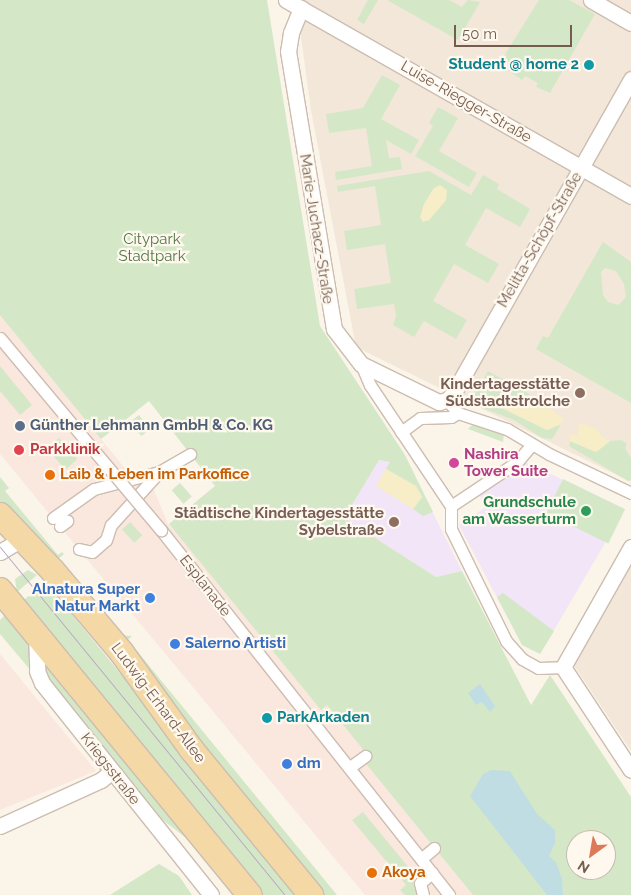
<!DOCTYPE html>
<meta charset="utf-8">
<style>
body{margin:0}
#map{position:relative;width:631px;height:895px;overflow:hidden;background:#fbf4e9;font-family:Raleway,sans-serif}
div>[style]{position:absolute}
.residential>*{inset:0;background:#f2e7d8}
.commercial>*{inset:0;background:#fae7de}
.education>*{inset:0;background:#f1e5f7}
.green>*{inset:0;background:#d4e8c8;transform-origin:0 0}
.sand>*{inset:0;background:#f7eec7}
.water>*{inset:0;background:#bfdde3}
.roads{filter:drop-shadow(1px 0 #ccbdb0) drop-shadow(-1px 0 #ccbdb0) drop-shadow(0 1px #ccbdb0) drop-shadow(0 -1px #ccbdb0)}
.pedestrian>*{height:11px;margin:-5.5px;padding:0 5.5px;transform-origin:5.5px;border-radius:5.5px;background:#fff}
.minor>*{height:15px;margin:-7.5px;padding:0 7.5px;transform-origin:7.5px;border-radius:7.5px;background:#fff}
.primary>*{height:24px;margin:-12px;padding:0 12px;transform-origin:12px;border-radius:12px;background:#f4d9a7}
.tram>*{height:1px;margin:-0.5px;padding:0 0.5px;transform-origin:0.5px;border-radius:0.5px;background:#b8a7c4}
.bridges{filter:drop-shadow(1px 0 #ccbdb0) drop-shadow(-1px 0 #ccbdb0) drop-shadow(0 1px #ccbdb0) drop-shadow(0 -1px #ccbdb0)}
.pedestrian-bridge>*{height:11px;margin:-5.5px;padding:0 5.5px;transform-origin:5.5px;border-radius:5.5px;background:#fff}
.dots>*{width:14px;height:14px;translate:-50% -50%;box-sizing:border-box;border:2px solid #fef8ef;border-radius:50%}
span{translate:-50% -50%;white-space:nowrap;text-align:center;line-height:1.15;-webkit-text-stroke:4.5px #fef8ef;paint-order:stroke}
.culture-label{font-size:15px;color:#0d838f;font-weight:700}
.right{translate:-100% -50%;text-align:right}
.left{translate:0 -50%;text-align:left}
.street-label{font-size:15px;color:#745d4e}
.park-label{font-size:15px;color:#547847}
.education-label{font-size:15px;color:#785e54;font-weight:700}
.service-label{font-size:15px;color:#4e5e75;font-weight:700}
.health-label{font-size:15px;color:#be3a42;font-weight:700}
.hotel-label{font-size:15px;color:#b23c85;font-weight:700}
.food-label{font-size:15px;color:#c56008;font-weight:700}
.leisure-label{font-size:15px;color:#27864d;font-weight:700}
.shop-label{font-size:15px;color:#366cbe;font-weight:700}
.north{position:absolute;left:566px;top:830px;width:50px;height:50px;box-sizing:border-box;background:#fef8ef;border:1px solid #c7baaf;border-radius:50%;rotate:212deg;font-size:14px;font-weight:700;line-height:20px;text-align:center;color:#745d4e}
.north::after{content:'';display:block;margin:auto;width:18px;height:22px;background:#db7958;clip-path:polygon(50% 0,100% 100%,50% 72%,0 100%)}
.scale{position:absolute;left:454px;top:25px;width:118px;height:22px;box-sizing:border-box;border:2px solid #745d4e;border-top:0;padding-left:6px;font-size:15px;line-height:18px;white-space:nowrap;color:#745d4e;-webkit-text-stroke:4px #fef8ef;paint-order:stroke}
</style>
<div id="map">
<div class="residential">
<div style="clip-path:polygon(296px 0,631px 0,631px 482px,356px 347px,311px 110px)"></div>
<div style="clip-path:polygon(631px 562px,631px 751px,573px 664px)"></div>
</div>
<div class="commercial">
<div style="clip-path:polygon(0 247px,137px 411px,101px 439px,135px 481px,148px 476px,168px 524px,521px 895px,365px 895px,0 454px)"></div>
<div style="clip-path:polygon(0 654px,96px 771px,0 810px)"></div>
</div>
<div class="education">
<div style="clip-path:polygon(378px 460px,390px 462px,420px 487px,462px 571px,436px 577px,344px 518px)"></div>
<div style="clip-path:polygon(525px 462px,625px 509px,540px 654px,522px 645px,459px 525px,486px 507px,478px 493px)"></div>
</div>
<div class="green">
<div style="clip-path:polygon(evenodd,0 0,267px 0,320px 326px,405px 455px,433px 512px,423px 516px,413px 509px,422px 497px,416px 487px,386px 469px,390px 462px,379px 460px,344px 518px,436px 577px,462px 571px,531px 705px,550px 675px,631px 797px,631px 895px,473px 895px,363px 760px,366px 758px,362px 748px,327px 705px,321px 710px,169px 524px,215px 486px,149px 401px,101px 439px,0 315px,0 0,576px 840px,606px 840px,606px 870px,576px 870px,576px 840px)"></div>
<div style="clip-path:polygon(368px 0,378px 0,364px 24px,357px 20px)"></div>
<div style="clip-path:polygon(387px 0,449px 0,462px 7px,468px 0,480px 2px,458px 40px)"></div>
<div style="clip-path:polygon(539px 0,569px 0,595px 14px,550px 93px,536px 87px,538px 83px,525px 76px,522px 80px,499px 64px)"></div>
<div style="clip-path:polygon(382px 75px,400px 85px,381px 119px,419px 140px,411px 154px,386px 140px,389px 158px,400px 157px,402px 169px,336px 180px,335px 172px,372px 166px,366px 128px,329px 133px,326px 114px,363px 108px)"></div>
<div style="clip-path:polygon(438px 107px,458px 118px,439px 151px,477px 173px,469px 187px,415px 156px,433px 126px,429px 123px)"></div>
<div style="clip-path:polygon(evenodd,429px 171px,471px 195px,483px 175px,499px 184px,497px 189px,530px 209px,520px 227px,486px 208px,465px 245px,499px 264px,488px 283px,454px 264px,433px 301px,467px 320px,456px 339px,424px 321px,414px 337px,393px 325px,396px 316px,394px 304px,357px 309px,354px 289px,391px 283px,385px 244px,347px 250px,344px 231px,381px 225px,375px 186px,338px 192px,337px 186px,429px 171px,434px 188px,446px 200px,429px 220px,434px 188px)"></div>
<div style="clip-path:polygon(evenodd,603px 242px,631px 262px,631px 403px,536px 349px,543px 336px,548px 338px,603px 242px,605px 268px,616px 271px,624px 284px,626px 297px,619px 305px,608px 302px,603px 295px,601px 272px,605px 268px)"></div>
<div style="clip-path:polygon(0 366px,32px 405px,20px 415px,0 391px)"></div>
<div style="clip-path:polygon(488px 371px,531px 395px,517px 399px,491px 396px,495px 405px,547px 430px,561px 424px,552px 439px,542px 438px,514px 420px,480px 407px,474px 396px)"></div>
<div style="left:139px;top:415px;width:18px;height:11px;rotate:52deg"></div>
<div style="clip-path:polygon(474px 423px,504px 432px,503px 442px,468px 429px)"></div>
<div style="left:59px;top:438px;width:28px;height:16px;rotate:49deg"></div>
<div style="clip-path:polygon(621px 440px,627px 444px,625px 448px,631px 458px,631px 480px,628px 481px,569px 446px,570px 441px,596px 452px,610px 441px)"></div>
<div style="clip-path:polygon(0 477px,9px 488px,5px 491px,58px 555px,62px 552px,64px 554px,55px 562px,0 503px)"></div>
<div style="left:563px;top:479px;width:69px;height:38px;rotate:26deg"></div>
<div style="left:180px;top:483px;width:18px;height:11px;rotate:49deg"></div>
<div style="left:130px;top:522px;width:18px;height:11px;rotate:47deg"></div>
<div style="clip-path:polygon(28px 570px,37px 575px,17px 592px,15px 579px)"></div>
<div style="clip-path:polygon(45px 583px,51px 589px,302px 895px,260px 895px,21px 602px)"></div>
<div style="clip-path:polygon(503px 593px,554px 631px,540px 654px,522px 645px,497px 597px)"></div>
<div style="clip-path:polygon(9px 611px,26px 634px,32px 672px,0 634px,0 620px)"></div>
<div style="clip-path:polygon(119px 635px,132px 636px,128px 640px,337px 895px,320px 895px,198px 744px)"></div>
<div style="clip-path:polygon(43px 658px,199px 848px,146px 807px,48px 682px)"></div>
<div style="clip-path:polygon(363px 812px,414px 874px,418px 895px,405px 895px,400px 890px,406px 885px,352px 820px)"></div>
<div style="clip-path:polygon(159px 864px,179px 876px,192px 895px,110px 895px)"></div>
</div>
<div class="sand">
<div style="clip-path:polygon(440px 185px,447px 190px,446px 200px,429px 220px,423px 222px,420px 217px,424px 204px,434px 188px)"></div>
<div style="clip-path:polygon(531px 395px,564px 419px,561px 424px,547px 430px,488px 401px,490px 396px,517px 399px)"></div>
<div style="clip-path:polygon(579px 423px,595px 428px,605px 439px,610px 441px,596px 452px,570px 441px,570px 434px,577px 436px)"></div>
<div style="clip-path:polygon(386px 469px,416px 486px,422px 497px,413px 509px,376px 486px)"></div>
</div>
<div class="water">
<div style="clip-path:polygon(480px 684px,495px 706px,490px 712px,482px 702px,476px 705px,468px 693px)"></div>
<div style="clip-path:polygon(491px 770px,510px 771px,537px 814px,555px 830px,555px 843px,549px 856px,556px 862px,562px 879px,563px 895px,547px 895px,470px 796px,483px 774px)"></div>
</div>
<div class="roads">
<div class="pedestrian">
<div style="left:0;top:338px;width:142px;rotate:50.1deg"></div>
<div style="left:361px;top:364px;width:23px;rotate:67deg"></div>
<div style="left:370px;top:385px;width:146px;rotate:56.2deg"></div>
<div style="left:451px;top:506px;width:23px;rotate:90deg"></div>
<div style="left:451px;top:529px;width:125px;rotate:63.8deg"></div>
<div style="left:506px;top:641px;width:24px;rotate:48deg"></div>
<div style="left:522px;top:659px;width:18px;rotate:29deg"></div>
<div style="left:538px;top:668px;width:25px;rotate:-2deg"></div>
<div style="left:447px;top:400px;width:17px;rotate:50deg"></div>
<div style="left:458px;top:413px;width:52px;rotate:18.1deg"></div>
<div style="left:507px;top:429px;width:49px;rotate:30.8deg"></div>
<div style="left:549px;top:454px;width:91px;rotate:25.4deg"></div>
<div style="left:401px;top:432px;width:24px;rotate:-36deg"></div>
<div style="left:420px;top:418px;width:31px;rotate:-2deg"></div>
<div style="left:451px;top:417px;width:8px;rotate:-30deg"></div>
<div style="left:451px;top:506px;width:79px;rotate:-33.7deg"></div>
<div style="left:517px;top:462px;width:23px;rotate:-50deg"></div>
<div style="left:53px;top:518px;width:50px;rotate:-35.3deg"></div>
<div style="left:94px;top:489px;width:67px;rotate:-14.7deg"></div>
<div style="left:159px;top:472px;width:36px;rotate:-30deg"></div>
<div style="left:60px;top:526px;width:9px;rotate:-36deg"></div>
<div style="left:161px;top:530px;width:465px;rotate:51.7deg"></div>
<div style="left:79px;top:549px;width:13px;rotate:13deg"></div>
<div style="left:92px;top:552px;width:18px;rotate:-41deg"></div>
<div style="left:106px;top:540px;width:16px;rotate:-72deg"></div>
<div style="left:111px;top:525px;width:72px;rotate:-47.8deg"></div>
<div style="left:350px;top:767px;width:19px;rotate:-36deg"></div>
<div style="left:421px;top:859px;width:17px;rotate:-40deg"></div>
<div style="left:423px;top:895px;width:12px;rotate:-104deg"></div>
<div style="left:420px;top:883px;width:16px;rotate:-40deg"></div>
</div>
<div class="minor">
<div style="left:286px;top:0;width:397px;rotate:29.6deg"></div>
<div style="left:591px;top:0;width:46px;rotate:29.9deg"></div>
<div style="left:301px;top:8px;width:27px;rotate:112deg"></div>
<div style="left:291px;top:33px;width:18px;rotate:99deg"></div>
<div style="left:288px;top:51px;width:282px;rotate:80.6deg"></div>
<div style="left:334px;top:329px;width:44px;rotate:52.4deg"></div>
<div style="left:361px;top:364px;width:87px;rotate:26deg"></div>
<div style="left:439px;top:402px;width:8px;rotate:-14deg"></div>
<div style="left:447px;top:400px;width:8px;rotate:-45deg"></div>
<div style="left:453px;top:394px;width:362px;rotate:-60.5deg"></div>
<div style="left:631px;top:547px;width:138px;rotate:119.5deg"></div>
<div style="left:563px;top:667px;width:123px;rotate:56.6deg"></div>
<div style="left:0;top:552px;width:27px;rotate:-31deg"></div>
<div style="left:36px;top:633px;width:38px;rotate:88deg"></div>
<div style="left:37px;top:671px;width:13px;rotate:67deg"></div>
<div style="left:42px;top:683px;width:271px;rotate:51.4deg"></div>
<div style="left:0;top:826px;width:111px;rotate:-24.5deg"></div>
<div style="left:101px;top:780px;width:14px;rotate:-39deg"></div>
</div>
<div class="primary">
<div style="left:0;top:515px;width:77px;rotate:46.6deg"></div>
<div style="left:53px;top:571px;width:107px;rotate:49.9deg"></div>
<div style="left:122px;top:653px;width:120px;rotate:54.2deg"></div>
<div style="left:192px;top:750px;width:188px;rotate:50.6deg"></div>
<div style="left:0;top:590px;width:394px;rotate:50.7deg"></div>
</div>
</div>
<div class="tram">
<div style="left:0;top:547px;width:450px;rotate:50.7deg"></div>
</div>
<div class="bridges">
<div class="pedestrian-bridge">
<div style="left:91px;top:447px;width:109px;rotate:49.9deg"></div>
</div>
</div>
<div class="dots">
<div style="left:589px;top:65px;background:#0f9aa8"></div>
<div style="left:580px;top:393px;background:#8d6e63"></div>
<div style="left:20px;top:426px;background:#5c6f8a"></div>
<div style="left:19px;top:450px;background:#e0444e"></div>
<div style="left:454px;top:463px;background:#d1479c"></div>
<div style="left:50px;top:475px;background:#e8710a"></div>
<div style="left:586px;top:511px;background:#2e9e5b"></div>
<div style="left:394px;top:522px;background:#8d6e63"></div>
<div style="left:150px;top:598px;background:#3f7fe0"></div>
<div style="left:175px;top:644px;background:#3f7fe0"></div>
<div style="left:267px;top:718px;background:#0f9aa8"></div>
<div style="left:287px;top:764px;background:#3f7fe0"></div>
<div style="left:372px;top:873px;background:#e8710a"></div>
</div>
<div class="culture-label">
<span class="right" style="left:579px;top:65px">Student @ home 2</span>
<span class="left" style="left:277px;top:718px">ParkArkaden</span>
</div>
<div class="street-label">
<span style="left:466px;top:102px;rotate:30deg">Luise-Riegger-Straße</span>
<span style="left:316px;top:229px;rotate:81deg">Marie-Juchacz-Straße</span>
<span style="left:540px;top:240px;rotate:-60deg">Melitta-Schöpf-Straße</span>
<span style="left:205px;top:586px;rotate:52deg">Esplanade</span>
<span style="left:158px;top:703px;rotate:53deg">Ludwig-Erhard-Allee</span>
<span style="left:110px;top:769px;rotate:52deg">Kriegsstraße</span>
</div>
<div class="park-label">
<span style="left:152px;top:248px">Citypark<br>Stadtpark</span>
</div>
<div class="education-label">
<span class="right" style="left:570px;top:393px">Kindertagesstätte<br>Südstadtstrolche</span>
<span class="right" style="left:384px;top:522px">Städtische Kindertagesstätte<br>Sybelstraße</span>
</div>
<div class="service-label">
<span class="left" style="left:30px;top:426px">Günther Lehmann GmbH &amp; Co. KG</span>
</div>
<div class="health-label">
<span class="left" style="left:30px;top:450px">Parkklinik</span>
</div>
<div class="hotel-label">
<span class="left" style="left:464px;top:463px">Nashira<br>Tower Suite</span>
</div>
<div class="food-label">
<span class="left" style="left:60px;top:475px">Laib &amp; Leben im Parkoffice</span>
<span class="left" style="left:382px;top:873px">Akoya</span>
</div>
<div class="leisure-label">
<span class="right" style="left:576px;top:511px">Grundschule<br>am Wasserturm</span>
</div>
<div class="shop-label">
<span class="right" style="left:140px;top:598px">Alnatura Super<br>Natur Markt</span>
<span class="left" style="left:185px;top:644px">Salerno Artisti</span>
<span class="left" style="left:297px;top:764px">dm</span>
</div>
<div class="north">N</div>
<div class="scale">50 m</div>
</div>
